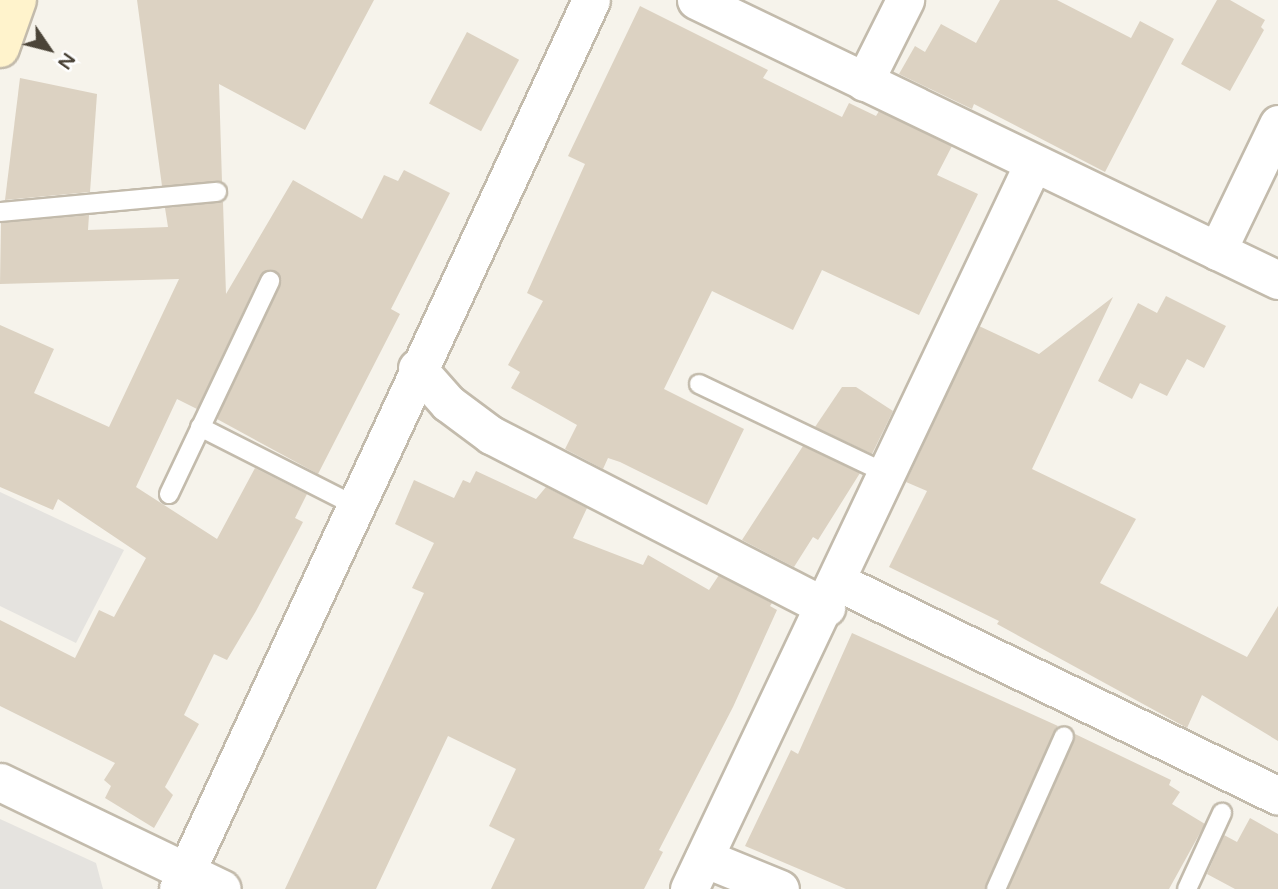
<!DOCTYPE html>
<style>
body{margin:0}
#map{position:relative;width:1278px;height:889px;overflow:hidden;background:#f6f3eb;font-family:"Varela Round",sans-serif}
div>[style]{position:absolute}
.parking>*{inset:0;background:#e5e3df}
.building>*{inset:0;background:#dcd2c2;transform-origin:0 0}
.roads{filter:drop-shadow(2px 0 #c3bbac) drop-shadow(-2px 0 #c3bbac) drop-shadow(0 2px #c3bbac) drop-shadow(0 -2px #c3bbac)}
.service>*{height:18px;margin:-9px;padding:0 9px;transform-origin:9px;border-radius:9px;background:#fff}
.minor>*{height:37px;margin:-18.5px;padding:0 18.5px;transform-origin:18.5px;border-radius:18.5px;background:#fff}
.secondary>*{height:38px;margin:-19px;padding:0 19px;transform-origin:19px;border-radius:19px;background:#fff3cc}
span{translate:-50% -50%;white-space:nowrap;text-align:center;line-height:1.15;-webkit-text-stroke:6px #fff;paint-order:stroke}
.north{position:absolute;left:14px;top:14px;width:70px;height:70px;-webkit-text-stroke:5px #fff;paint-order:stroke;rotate:125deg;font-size:19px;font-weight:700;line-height:28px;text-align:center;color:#4b4438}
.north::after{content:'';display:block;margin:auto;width:24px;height:32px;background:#4b4438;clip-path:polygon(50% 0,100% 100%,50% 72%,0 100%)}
</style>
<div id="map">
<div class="parking">
<div style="clip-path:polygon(0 492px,124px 550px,76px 643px,0 606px)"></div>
<div style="clip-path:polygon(0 819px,96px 863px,103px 889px,0 889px)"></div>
</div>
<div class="building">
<div style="clip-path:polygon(137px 0,374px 0,305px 130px,219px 84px,222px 182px,162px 186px)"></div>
<div style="clip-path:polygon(1000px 0,1057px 0,1131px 38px,1140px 21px,1174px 39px,1105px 172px,974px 104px,972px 109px,899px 74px,915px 46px,925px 52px,941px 24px,976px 43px)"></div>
<div style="clip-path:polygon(1217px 0,1230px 0,1265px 20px,1261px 27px,1264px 30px,1230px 91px,1181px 64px)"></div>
<div style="clip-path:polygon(640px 6px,768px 70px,763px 78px,842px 117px,849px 103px,876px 116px,879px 111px,952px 146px,937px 175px,978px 194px,919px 315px,822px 270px,793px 330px,712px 291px,664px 389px,744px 429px,707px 505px,620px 462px,608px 458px,603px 469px,565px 449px,577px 425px,511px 388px,520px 372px,508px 365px,543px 301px,527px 293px,585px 164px,568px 156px)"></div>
<div style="left:467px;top:32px;width:59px;height:81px;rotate:28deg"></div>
<div style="clip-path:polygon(20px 78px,97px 94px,90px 192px,5px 200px)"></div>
<div style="clip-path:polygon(404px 170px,450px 193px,391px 309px,400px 314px,318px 474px,217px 419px,280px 286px,280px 275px,270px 270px,260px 276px,197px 409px,177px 399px,136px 487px,217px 539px,255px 468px,307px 494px,295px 518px,303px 522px,256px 611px,227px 660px,214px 654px,184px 715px,199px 724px,165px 787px,173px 795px,154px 828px,105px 798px,111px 786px,104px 780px,115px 763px,0 706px,0 620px,75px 658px,99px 610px,114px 617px,146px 558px,58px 499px,53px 510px,0 487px,0 325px,54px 349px,34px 393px,109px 427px,179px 279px,0 284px,1px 223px,89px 215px,88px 230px,168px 227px,165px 208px,223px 202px,226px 294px,293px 180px,362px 219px,384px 175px,398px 181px)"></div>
<div style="clip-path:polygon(1166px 296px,1226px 326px,1204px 368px,1187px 359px,1167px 396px,1140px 383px,1132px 399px,1098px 381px,1138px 303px,1157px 313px)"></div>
<div style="clip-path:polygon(1113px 297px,1032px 469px,1136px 519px,1100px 583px,1247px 657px,1278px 606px,1278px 741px,1202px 695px,1187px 728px,997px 624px,999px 621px,889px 567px,927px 491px,906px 482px,979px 326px,1039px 354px)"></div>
<div style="clip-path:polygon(842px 387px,856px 387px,893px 411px,872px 454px,815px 427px)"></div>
<div style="clip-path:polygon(803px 446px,860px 473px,818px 540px,813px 537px,794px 567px,742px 540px)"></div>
<div style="clip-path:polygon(476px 471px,536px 499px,546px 487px,587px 508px,573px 538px,643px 565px,648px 555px,709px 590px,719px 575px,772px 603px,770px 606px,777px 610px,733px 707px,659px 850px,663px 852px,644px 889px,491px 889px,515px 839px,489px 826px,516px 769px,448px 736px,376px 889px,285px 889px,424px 593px,412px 588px,434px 543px,395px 524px,414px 480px,454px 498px,463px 480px,470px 483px)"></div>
<div style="clip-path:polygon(852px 633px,1058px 726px,985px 889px,846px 889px,745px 846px,791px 750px,798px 754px)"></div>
<div style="clip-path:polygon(1075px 734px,1171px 780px,1169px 785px,1180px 792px,1172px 804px,1205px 824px,1169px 889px,1008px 889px)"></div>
<div style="clip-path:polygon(1250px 818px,1278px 834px,1278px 889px,1235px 889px,1207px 874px,1224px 835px,1237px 842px)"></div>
</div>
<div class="roads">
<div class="service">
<div style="left:0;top:212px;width:218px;rotate:-5.3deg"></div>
<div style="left:699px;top:384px;width:209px;rotate:25.5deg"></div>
<div style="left:200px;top:427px;width:173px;rotate:26.9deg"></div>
<div style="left:169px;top:494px;width:236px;rotate:-64.6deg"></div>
<div style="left:996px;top:889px;width:167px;rotate:-66deg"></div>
<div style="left:1187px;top:889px;width:84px;rotate:-65.3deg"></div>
</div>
<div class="minor">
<div style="left:696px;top:0;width:646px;rotate:25.69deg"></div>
<div style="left:864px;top:82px;width:92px;rotate:-63.4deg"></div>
<div style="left:1217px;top:251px;width:141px;rotate:-64.3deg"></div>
<div style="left:417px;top:368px;width:47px;rotate:48.5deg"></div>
<div style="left:448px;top:403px;width:54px;rotate:36.7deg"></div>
<div style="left:491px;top:435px;width:377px;rotate:27.2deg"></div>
<div style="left:838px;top:582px;width:489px;rotate:25.9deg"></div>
<div style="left:0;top:782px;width:246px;rotate:25.7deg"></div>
<div style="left:704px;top:858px;width:82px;rotate:22.2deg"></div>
<div style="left:178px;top:889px;width:980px;rotate:-65.08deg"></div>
<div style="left:689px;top:889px;width:802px;rotate:-64.62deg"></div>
</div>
<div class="secondary">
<div style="left:0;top:48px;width:51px;rotate:-70.5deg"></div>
</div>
</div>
<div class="north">N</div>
</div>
